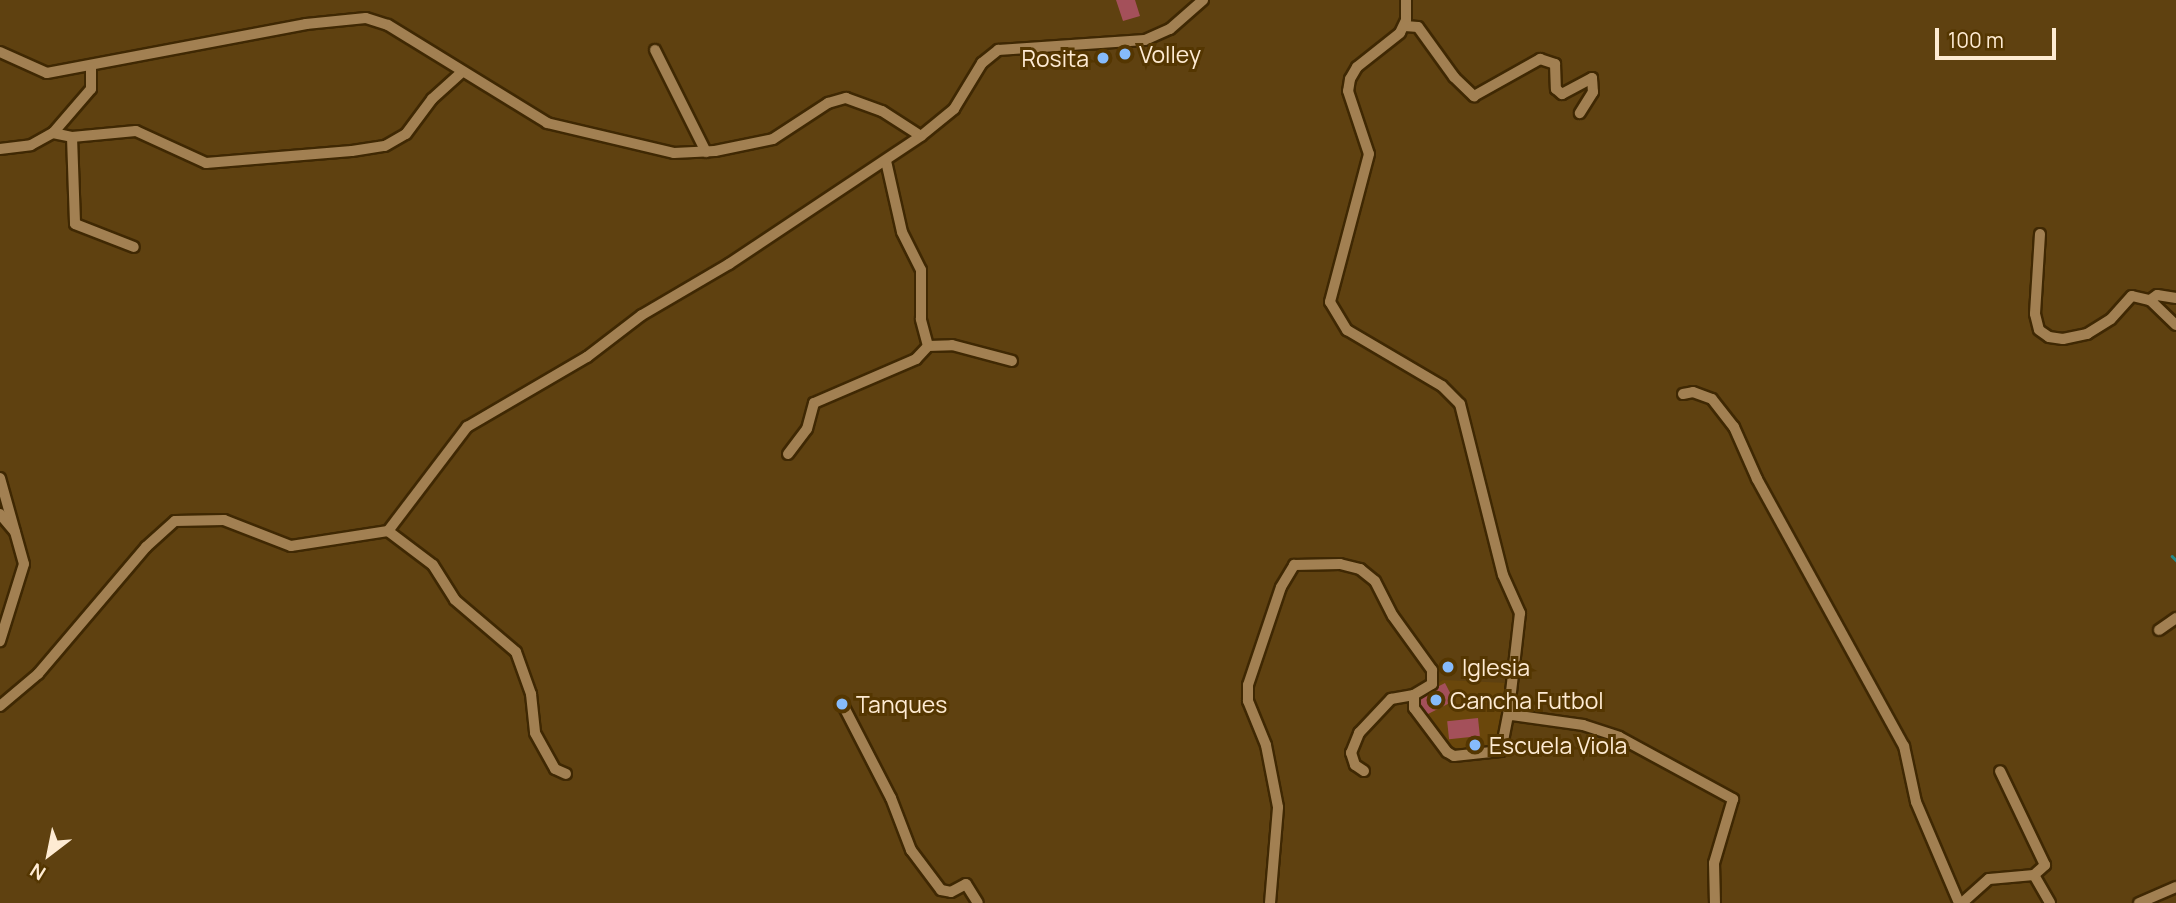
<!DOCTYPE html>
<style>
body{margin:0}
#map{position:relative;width:2176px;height:903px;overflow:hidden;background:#5f4110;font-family:Manrope,sans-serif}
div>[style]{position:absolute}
.built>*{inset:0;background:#6a470b}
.green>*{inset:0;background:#a4505a;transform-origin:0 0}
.round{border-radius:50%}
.stream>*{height:2.5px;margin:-1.25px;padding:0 1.25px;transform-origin:1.25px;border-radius:1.25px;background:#228988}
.roads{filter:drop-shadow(2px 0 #3f2803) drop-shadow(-2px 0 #3f2803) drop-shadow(0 2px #3f2803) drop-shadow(0 -2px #3f2803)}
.minor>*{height:10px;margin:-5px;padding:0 5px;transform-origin:5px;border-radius:5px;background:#a28052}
.dots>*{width:19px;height:19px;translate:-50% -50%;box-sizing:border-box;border:4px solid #543601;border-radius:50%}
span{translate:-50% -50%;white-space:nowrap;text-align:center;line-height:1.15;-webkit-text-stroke:6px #543601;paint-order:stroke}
.poi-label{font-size:23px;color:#feebd3}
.left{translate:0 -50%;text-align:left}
.right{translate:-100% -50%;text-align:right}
.north{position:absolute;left:14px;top:819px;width:70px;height:70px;-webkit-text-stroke:5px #543601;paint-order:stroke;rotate:212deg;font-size:19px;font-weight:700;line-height:28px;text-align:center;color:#feebd3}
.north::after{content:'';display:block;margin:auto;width:24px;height:32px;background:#feebd3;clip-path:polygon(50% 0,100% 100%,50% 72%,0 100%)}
.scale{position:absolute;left:1935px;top:28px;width:121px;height:32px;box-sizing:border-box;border:4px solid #feebd3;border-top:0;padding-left:9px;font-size:21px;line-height:24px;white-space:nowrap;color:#feebd3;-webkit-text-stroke:5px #543601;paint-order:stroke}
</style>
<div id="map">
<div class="built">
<div style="clip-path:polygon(1443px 680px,1507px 683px,1499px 750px,1448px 752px,1414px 700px)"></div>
</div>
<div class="green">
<div style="clip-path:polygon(1116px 0,1135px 0,1140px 16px,1123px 21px)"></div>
<div class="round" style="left:1116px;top:45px;width:18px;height:18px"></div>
<div style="left:1445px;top:683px;width:20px;height:32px;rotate:63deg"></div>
<div style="left:1478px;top:718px;width:18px;height:31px;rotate:84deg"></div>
</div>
<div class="stream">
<div style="left:2172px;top:556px;width:6px;rotate:45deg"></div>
</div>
<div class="roads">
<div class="minor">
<div style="left:1406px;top:0;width:20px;rotate:90deg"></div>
<div style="left:1406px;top:20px;width:14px;rotate:115deg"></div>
<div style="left:1400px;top:33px;width:55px;rotate:141.7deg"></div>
<div style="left:1357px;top:67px;width:14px;rotate:120deg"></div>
<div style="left:1350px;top:79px;width:12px;rotate:99deg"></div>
<div style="left:1348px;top:91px;width:66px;rotate:71.6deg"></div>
<div style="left:1369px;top:154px;width:153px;rotate:104.8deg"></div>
<div style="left:1330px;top:302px;width:33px;rotate:59deg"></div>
<div style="left:1347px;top:330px;width:110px;rotate:30.5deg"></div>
<div style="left:1442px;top:386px;width:25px;rotate:45deg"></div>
<div style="left:1460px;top:404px;width:176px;rotate:75.9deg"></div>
<div style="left:1503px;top:575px;width:42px;rotate:65.9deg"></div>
<div style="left:1520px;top:613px;width:98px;rotate:96.5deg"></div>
<div style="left:1509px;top:710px;width:6px;rotate:59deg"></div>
<div style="left:1512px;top:715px;width:72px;rotate:8deg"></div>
<div style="left:1583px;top:725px;width:38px;rotate:18deg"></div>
<div style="left:1619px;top:737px;width:130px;rotate:28.5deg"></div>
<div style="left:1733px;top:799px;width:67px;rotate:106.5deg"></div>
<div style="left:1714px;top:863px;width:40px;rotate:88.6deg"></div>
<div style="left:1405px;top:26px;width:13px;rotate:4deg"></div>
<div style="left:1418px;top:27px;width:62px;rotate:54.2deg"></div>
<div style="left:1454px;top:77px;width:28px;rotate:44deg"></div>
<div style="left:1474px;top:96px;width:76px;rotate:-29.3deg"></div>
<div style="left:1540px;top:59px;width:16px;rotate:18deg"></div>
<div style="left:1555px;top:64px;width:25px;rotate:88deg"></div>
<div style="left:1556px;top:89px;width:8px;rotate:40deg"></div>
<div style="left:1562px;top:94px;width:34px;rotate:-28deg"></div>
<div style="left:1592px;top:78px;width:14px;rotate:86deg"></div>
<div style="left:1593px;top:92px;width:25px;rotate:122deg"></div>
<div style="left:655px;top:50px;width:114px;rotate:63.4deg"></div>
<div style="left:0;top:52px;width:51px;rotate:24.1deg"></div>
<div style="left:47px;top:73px;width:264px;rotate:-10.7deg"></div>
<div style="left:306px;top:24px;width:60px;rotate:-5.7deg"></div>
<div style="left:366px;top:18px;width:23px;rotate:18deg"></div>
<div style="left:388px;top:25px;width:187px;rotate:31.6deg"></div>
<div style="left:547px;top:123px;width:130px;rotate:13.3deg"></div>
<div style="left:674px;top:153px;width:41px;rotate:-2.8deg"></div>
<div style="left:715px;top:151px;width:59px;rotate:-11.7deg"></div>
<div style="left:773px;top:139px;width:66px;rotate:-33.2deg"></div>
<div style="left:828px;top:103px;width:19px;rotate:-16deg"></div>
<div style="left:846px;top:98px;width:38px;rotate:20deg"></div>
<div style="left:882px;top:111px;width:46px;rotate:32.7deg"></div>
<div style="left:921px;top:136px;width:43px;rotate:-39.3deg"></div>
<div style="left:954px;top:109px;width:54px;rotate:-58.7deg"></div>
<div style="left:982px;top:63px;width:21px;rotate:-39deg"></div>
<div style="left:998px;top:50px;width:147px;rotate:-3.9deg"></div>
<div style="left:1145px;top:40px;width:27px;rotate:-24deg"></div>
<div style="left:1170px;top:29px;width:44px;rotate:-41.3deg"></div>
<div style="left:53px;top:133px;width:19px;rotate:12deg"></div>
<div style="left:72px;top:137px;width:64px;rotate:-5.4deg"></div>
<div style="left:136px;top:131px;width:77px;rotate:24.6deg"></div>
<div style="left:206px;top:163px;width:146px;rotate:-4.7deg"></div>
<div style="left:352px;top:151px;width:33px;rotate:-9deg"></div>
<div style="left:385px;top:146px;width:24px;rotate:-30deg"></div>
<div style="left:406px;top:134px;width:44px;rotate:-53.4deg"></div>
<div style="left:432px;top:99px;width:40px;rotate:-42deg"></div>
<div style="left:72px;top:137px;width:87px;rotate:88deg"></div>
<div style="left:75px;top:224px;width:63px;rotate:21.3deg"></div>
<div style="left:0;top:149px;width:31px;rotate:-7deg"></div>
<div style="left:31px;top:145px;width:25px;rotate:-29deg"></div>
<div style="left:53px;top:133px;width:58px;rotate:-49.2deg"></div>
<div style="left:91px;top:89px;width:22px;rotate:-90deg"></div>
<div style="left:2040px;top:234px;width:80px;rotate:93.6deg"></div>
<div style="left:2035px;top:314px;width:16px;rotate:76deg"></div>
<div style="left:2039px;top:330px;width:12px;rotate:35deg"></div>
<div style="left:2049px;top:337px;width:14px;rotate:8deg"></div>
<div style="left:2063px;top:339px;width:25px;rotate:-12deg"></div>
<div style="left:2087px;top:334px;width:28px;rotate:-32deg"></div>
<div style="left:2111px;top:319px;width:31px;rotate:-48deg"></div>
<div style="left:2132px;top:296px;width:18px;rotate:13deg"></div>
<div style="left:2176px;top:298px;width:19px;rotate:-171deg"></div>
<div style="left:2157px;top:295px;width:9px;rotate:144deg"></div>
<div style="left:2150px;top:300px;width:36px;rotate:44deg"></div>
<div style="left:928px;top:346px;width:24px;rotate:-2deg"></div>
<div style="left:952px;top:345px;width:62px;rotate:14.9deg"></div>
<div style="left:1683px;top:394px;width:10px;rotate:-11deg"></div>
<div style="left:1693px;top:392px;width:20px;rotate:20deg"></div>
<div style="left:1712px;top:399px;width:36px;rotate:52deg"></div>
<div style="left:1734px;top:427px;width:57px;rotate:66.1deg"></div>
<div style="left:1757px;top:479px;width:305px;rotate:61.2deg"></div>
<div style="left:1904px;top:746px;width:57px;rotate:77.9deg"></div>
<div style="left:1916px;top:802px;width:110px;rotate:66.9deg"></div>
<div style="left:788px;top:454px;width:31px;rotate:-53deg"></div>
<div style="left:807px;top:429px;width:27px;rotate:-75deg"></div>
<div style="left:814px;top:403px;width:111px;rotate:-23.3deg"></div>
<div style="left:916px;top:359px;width:18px;rotate:-47deg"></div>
<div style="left:928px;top:346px;width:28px;rotate:-105deg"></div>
<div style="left:921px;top:319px;width:49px;rotate:-90deg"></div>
<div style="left:921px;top:270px;width:42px;rotate:-116.6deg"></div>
<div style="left:902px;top:232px;width:73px;rotate:-102.7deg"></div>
<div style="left:0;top:478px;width:89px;rotate:74.4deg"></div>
<div style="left:24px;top:564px;width:81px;rotate:107.3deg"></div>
<div style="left:0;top:514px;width:23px;rotate:50deg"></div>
<div style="left:388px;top:531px;width:56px;rotate:37.1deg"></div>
<div style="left:433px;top:565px;width:41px;rotate:57.8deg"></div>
<div style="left:455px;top:600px;width:80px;rotate:40.4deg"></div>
<div style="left:516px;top:652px;width:45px;rotate:70.3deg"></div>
<div style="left:531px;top:694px;width:39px;rotate:84deg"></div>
<div style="left:535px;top:733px;width:41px;rotate:60.9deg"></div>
<div style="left:555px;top:769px;width:12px;rotate:24deg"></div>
<div style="left:2159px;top:630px;width:21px;rotate:-35deg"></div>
<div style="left:0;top:706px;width:50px;rotate:-40.1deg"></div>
<div style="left:38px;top:674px;width:167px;rotate:-49.6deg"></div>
<div style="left:146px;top:547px;width:39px;rotate:-42deg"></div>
<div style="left:175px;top:521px;width:49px;rotate:-1.2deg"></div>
<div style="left:224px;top:520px;width:72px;rotate:21.2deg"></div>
<div style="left:291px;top:546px;width:98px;rotate:-8.8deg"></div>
<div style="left:388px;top:531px;width:131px;rotate:-52.8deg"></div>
<div style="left:467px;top:427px;width:139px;rotate:-30.3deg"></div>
<div style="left:587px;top:357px;width:69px;rotate:-37.4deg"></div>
<div style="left:642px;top:315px;width:101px;rotate:-30.4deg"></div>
<div style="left:729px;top:264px;width:231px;rotate:-33.7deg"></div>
<div style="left:845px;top:709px;width:100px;rotate:62.7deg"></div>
<div style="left:891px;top:798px;width:56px;rotate:69deg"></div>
<div style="left:911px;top:850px;width:50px;rotate:53.1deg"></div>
<div style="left:941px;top:890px;width:10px;rotate:11deg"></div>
<div style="left:951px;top:892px;width:17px;rotate:-28deg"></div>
<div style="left:966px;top:884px;width:22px;rotate:58deg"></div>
<div style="left:1364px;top:771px;width:11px;rotate:-146deg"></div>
<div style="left:1355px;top:765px;width:13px;rotate:-108deg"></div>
<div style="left:1351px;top:753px;width:22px;rotate:-68deg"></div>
<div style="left:1359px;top:733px;width:47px;rotate:-46.7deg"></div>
<div style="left:1391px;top:699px;width:23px;rotate:-10deg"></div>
<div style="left:2034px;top:875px;width:32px;rotate:60deg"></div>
<div style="left:1270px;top:903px;width:96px;rotate:-85.2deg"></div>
<div style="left:1278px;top:807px;width:63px;rotate:-101deg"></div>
<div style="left:1266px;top:745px;width:48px;rotate:-112.2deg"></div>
<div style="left:1248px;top:701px;width:16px;rotate:-90deg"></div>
<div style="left:1248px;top:685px;width:103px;rotate:-71.4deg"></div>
<div style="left:1281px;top:587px;width:26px;rotate:-59deg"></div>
<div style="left:1294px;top:565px;width:46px;rotate:-1.2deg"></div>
<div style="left:1340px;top:564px;width:21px;rotate:14deg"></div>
<div style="left:1360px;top:569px;width:19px;rotate:39deg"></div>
<div style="left:1375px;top:581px;width:39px;rotate:63deg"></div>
<div style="left:1393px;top:616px;width:67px;rotate:54.2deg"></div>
<div style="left:1432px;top:670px;width:14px;rotate:90deg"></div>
<div style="left:1432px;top:684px;width:21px;rotate:149deg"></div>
<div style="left:1414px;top:695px;width:13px;rotate:90deg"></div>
<div style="left:1414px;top:708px;width:55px;rotate:53.1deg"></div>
<div style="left:1447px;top:752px;width:8px;rotate:30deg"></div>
<div style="left:1454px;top:756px;width:47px;rotate:-6.1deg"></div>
<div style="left:1501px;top:751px;width:42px;rotate:-79deg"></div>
<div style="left:1962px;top:903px;width:36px;rotate:-42deg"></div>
<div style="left:1989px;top:879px;width:45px;rotate:-5.1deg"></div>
<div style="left:2034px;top:875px;width:15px;rotate:-42deg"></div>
<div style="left:2045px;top:865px;width:104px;rotate:-115.6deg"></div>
<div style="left:2139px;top:903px;width:40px;rotate:-23.4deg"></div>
</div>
</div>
<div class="dots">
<div style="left:1125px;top:54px;background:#86bbfb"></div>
<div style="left:1103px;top:58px;background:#86bbfb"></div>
<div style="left:1448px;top:667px;background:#86bbfb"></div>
<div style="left:1436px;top:700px;background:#86bbfb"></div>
<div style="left:842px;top:704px;background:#86bbfb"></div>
<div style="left:1475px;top:745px;background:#86bbfb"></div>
</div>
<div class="poi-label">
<span class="left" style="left:1139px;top:54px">Volley</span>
<span class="right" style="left:1089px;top:58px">Rosita</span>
<span class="left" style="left:1462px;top:667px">Iglesia</span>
<span class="left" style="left:1450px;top:700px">Cancha Futbol</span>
<span class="left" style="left:856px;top:704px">Tanques</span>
<span class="left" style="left:1489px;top:745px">Escuela Viola</span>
</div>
<div class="north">N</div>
<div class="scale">100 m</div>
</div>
